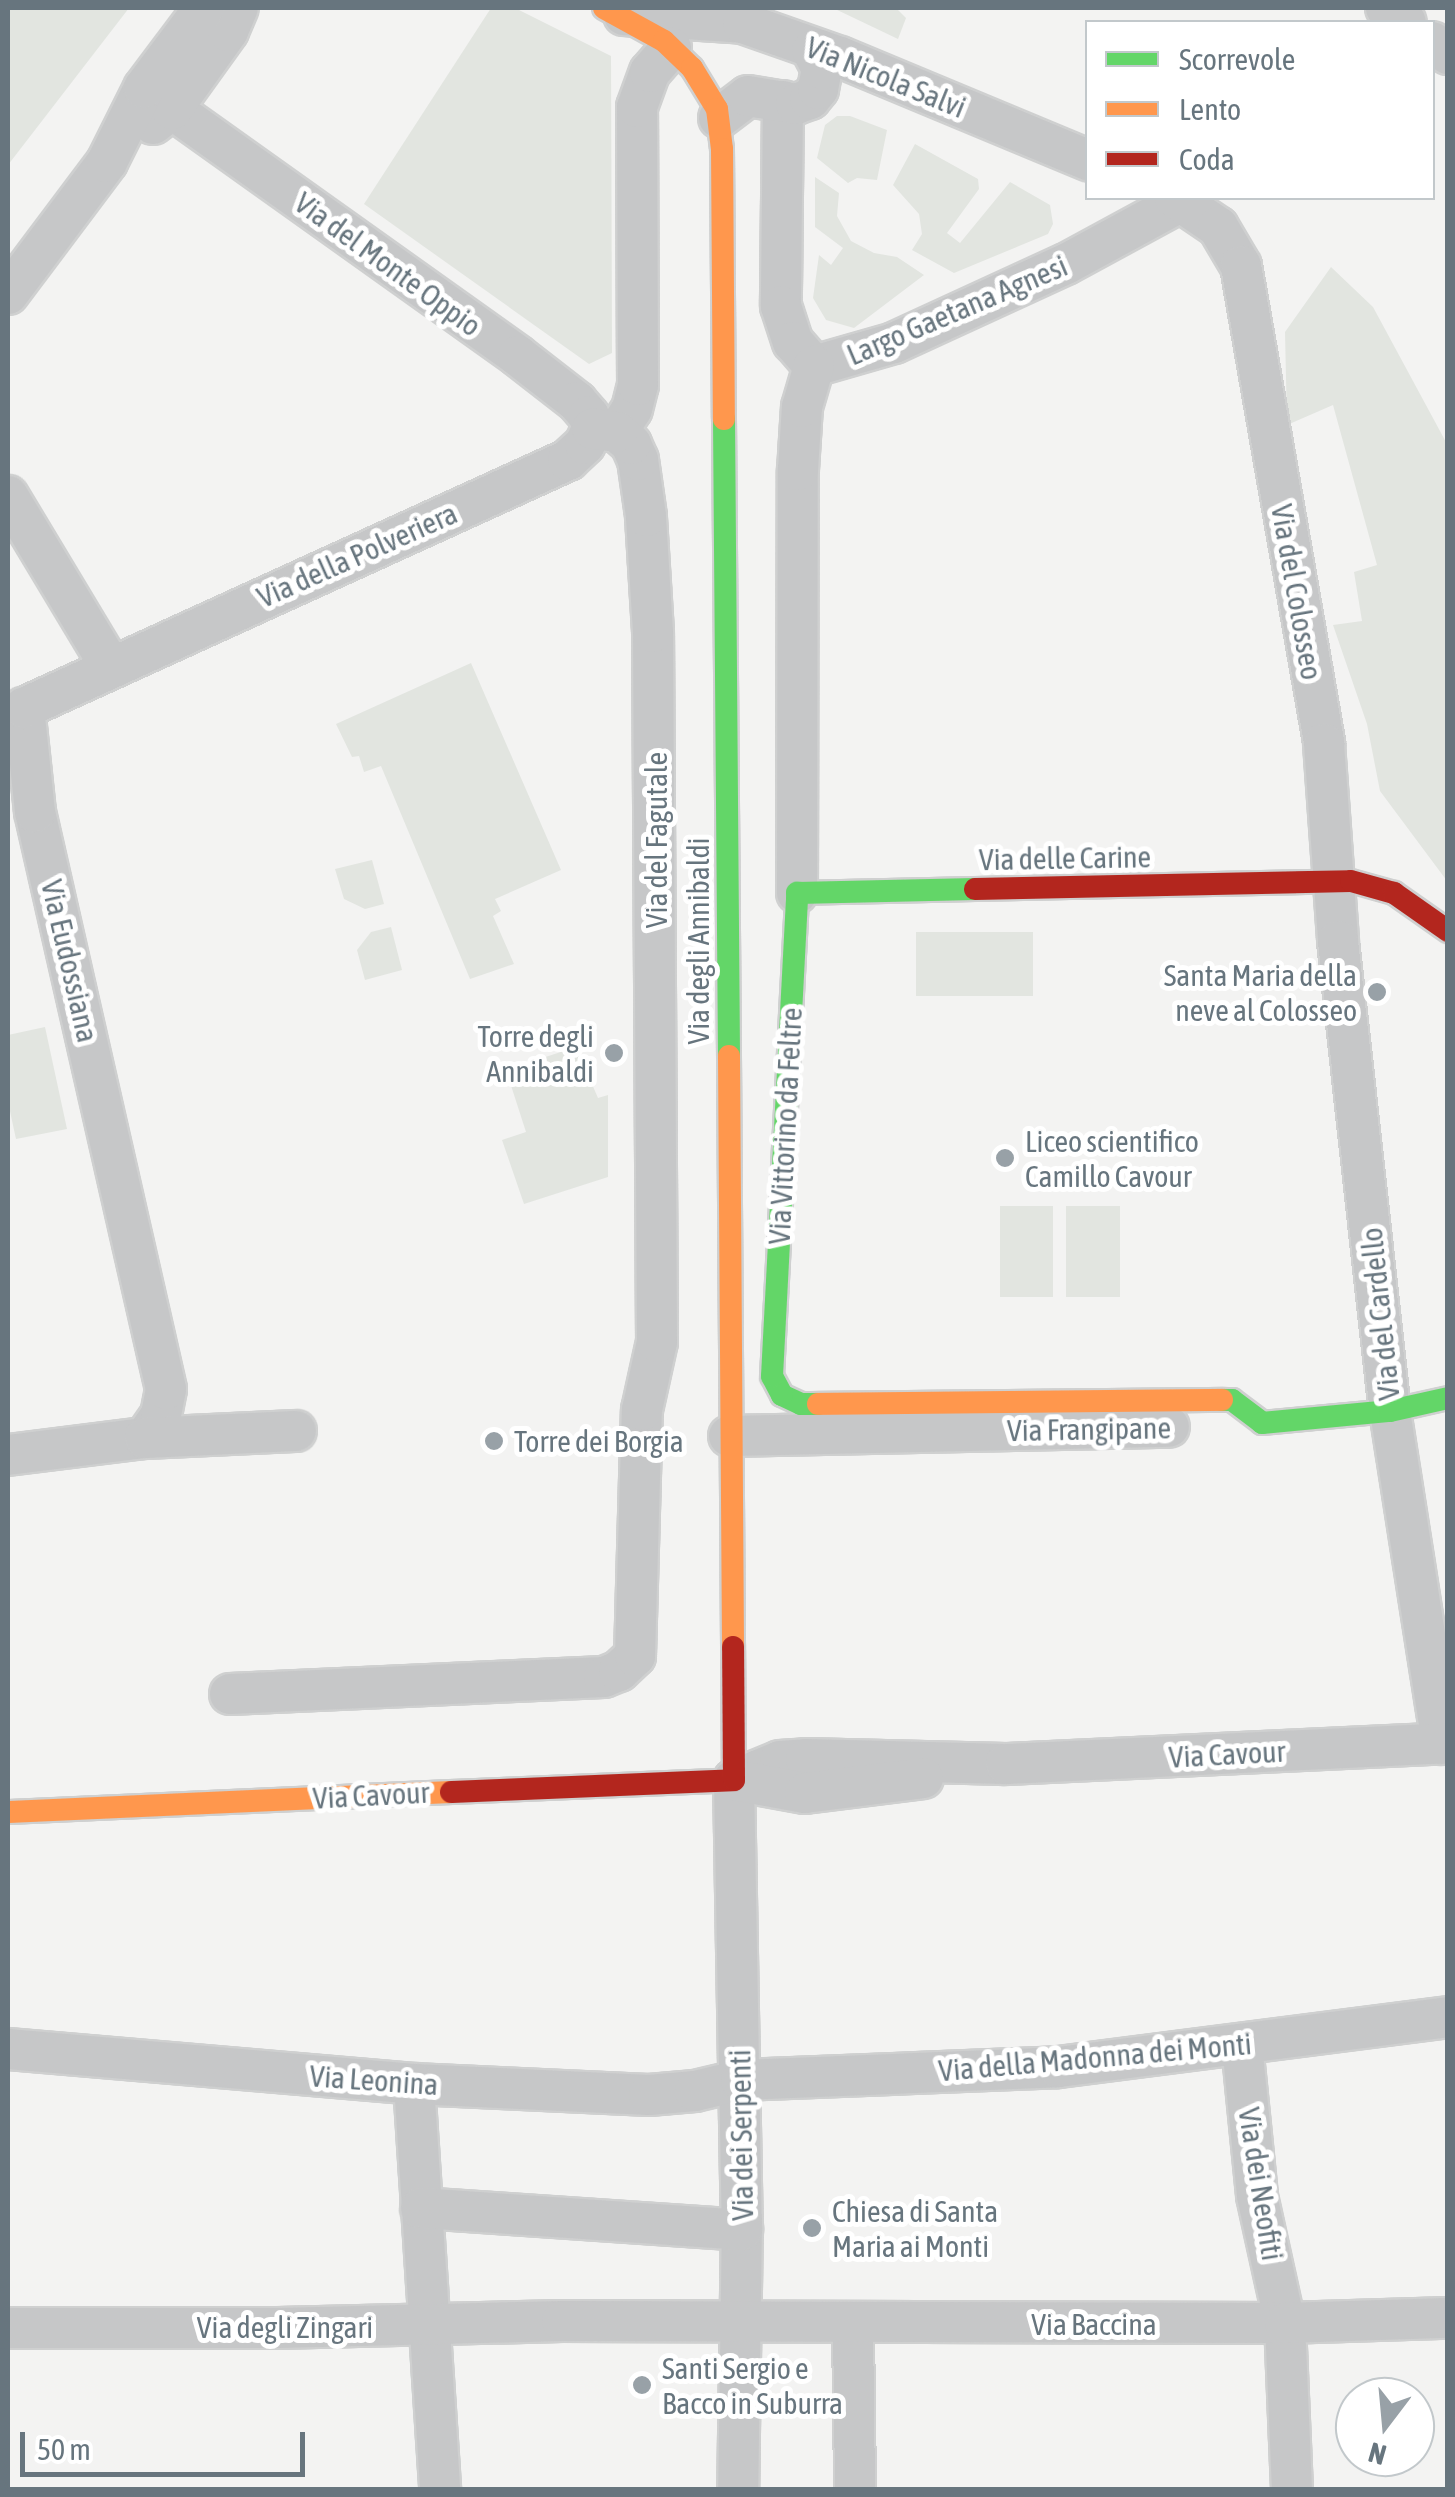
<!DOCTYPE html>
<style>
body{margin:0}
#map{position:relative;width:1455px;height:2497px;overflow:hidden;background:#f3f3f2;font-family:"Asap Condensed",sans-serif}
div>[style]{position:absolute}
.green>*{inset:0;background:#e2e5e0;transform-origin:0 0}
.roads{filter:drop-shadow(2px 0 #cfd0d0) drop-shadow(-2px 0 #cfd0d0) drop-shadow(0 2px #cfd0d0) drop-shadow(0 -2px #cfd0d0)}
.street>*{height:40px;margin:-20px;padding:0 20px;transform-origin:20px;border-radius:20px;background:#c6c7c8}
.fast>*{height:22px;margin:-11px;padding:0 11px;transform-origin:11px;border-radius:11px;background:#63d668}
.slow>*{height:22px;margin:-11px;padding:0 11px;transform-origin:11px;border-radius:11px;background:#ff974d}
.jam>*{height:22px;margin:-11px;padding:0 11px;transform-origin:11px;border-radius:11px;background:#b3261e}
.dots>*{width:28px;height:28px;translate:-50% -50%;box-sizing:border-box;border:5px solid #fff;border-radius:50%}
span{translate:-50% -50%;white-space:nowrap;text-align:center;line-height:1.15;-webkit-text-stroke:10px #fff;paint-order:stroke}
.street-label{font-size:30px;color:#67757e}
.poi-label{font-size:30px;color:#67757e}
.right{translate:-100% -50%;text-align:right}
.left{translate:0 -50%;text-align:left}
.frame{position:absolute;inset:0;border:10px solid #67757e;pointer-events:none}
.legend{position:absolute;left:1085px;top:20px;width:350px;height:180px;box-sizing:border-box;background:#fff;border:2px solid #c2c8cb;margin:0;padding:12px 18px;list-style:none;font-size:30px;color:#67757e}
.legend li{display:flex;align-items:center;gap:20px;height:50px}
.legend b{width:50px;border:2px solid #c2c8cb}
.north{position:absolute;left:1335px;top:2377px;width:100px;height:100px;box-sizing:border-box;background:#fff;border:2px solid #c2c8cb;border-radius:50%;rotate:196deg;font-size:28px;font-weight:700;line-height:40px;text-align:center;color:#67757e}
.north::after{content:'';display:block;margin:auto;width:35px;height:45px;background:#98a1a7;clip-path:polygon(50% 0,100% 100%,50% 72%,0 100%)}
.scale{position:absolute;left:20px;top:2432px;width:285px;height:45px;box-sizing:border-box;border:5px solid #67757e;border-top:0;padding-left:12px;font-size:30px;line-height:35px;white-space:nowrap;color:#67757e;-webkit-text-stroke:8px #fff;paint-order:stroke}
</style>
<div id="map">
<div class="green">
<div style="clip-path:polygon(8px 8px,129px 8px,8px 165px)"></div>
<div style="clip-path:polygon(491px 8px,515px 8px,611px 56px,612px 353px,589px 364px,364px 204px)"></div>
<div style="clip-path:polygon(833px 8px,896px 8px,906px 18px,898px 39px)"></div>
<div style="clip-path:polygon(850px 116px,887px 130px,877px 180px,857px 178px,848px 183px,817px 158px,825px 125px,837px 116px)"></div>
<div style="clip-path:polygon(915px 144px,978px 179px,979px 189px,947px 233px,960px 243px,1010px 182px,1050px 205px,1053px 224px,1048px 234px,954px 273px,912px 250px,922px 234px,919px 214px,893px 185px)"></div>
<div style="clip-path:polygon(815px 177px,839px 193px,837px 216px,851px 241px,874px 253px,897px 257px,924px 275px,854px 328px,826px 320px,813px 298px,819px 255px,831px 265px,843px 248px,815px 227px)"></div>
<div style="clip-path:polygon(1331px 267px,1373px 307px,1447px 444px,1447px 881px,1380px 791px,1367px 724px,1333px 625px,1362px 621px,1354px 572px,1377px 565px,1333px 405px,1287px 425px,1285px 332px)"></div>
<div style="clip-path:polygon(471px 663px,561px 870px,495px 899px,501px 911px,493px 916px,514px 964px,470px 979px,381px 766px,364px 772px,359px 756px,352px 757px,336px 724px)"></div>
<div style="clip-path:polygon(372px 860px,384px 904px,365px 909px,344px 899px,335px 869px)"></div>
<div style="clip-path:polygon(391px 927px,402px 970px,365px 980px,357px 950px,371px 932px)"></div>
<div style="left:1033px;top:932px;width:64px;height:117px;rotate:90deg"></div>
<div style="clip-path:polygon(45px 1027px,67px 1129px,16px 1139px,8px 1102px,8px 1035px)"></div>
<div style="clip-path:polygon(576px 1047px,598px 1098px,608px 1095px,608px 1177px,524px 1204px,502px 1140px,526px 1132px,506px 1070px)"></div>
<div style="left:1000px;top:1206px;width:53px;height:91px"></div>
<div style="left:1066px;top:1206px;width:54px;height:91px"></div>
</div>
<div class="roads">
<div class="street">
<div style="left:1386px;top:8px;width:24px;rotate:35deg"></div>
<div style="left:624px;top:15px;width:119px;rotate:3.8deg"></div>
<div style="left:743px;top:23px;width:103px;rotate:19.3deg"></div>
<div style="left:840px;top:57px;width:269px;rotate:22.6deg"></div>
<div style="left:1432px;top:42px;width:20px;rotate:37deg"></div>
<div style="left:783px;top:101px;width:205px;rotate:90.6deg"></div>
<div style="left:781px;top:306px;width:38px;rotate:72deg"></div>
<div style="left:793px;top:342px;width:32px;rotate:49deg"></div>
<div style="left:814px;top:366px;width:83px;rotate:-16deg"></div>
<div style="left:894px;top:343px;width:189px;rotate:-24.7deg"></div>
<div style="left:1066px;top:264px;width:132px;rotate:-28.5deg"></div>
<div style="left:172px;top:109px;width:425px;rotate:35.5deg"></div>
<div style="left:518px;top:356px;width:75px;rotate:37.9deg"></div>
<div style="left:577px;top:402px;width:18px;rotate:49deg"></div>
<div style="left:589px;top:416px;width:13px;rotate:77deg"></div>
<div style="left:719px;top:118px;width:36px;rotate:-37deg"></div>
<div style="left:748px;top:96px;width:49px;rotate:9.5deg"></div>
<div style="left:796px;top:104px;width:15px;rotate:-20deg"></div>
<div style="left:810px;top:99px;width:13px;rotate:-51deg"></div>
<div style="left:818px;top:89px;width:20px;rotate:-79deg"></div>
<div style="left:822px;top:69px;width:21px;rotate:-118deg"></div>
<div style="left:153px;top:124px;width:24px;rotate:-38deg"></div>
<div style="left:172px;top:109px;width:96px;rotate:-54.3deg"></div>
<div style="left:228px;top:31px;width:25px;rotate:-67deg"></div>
<div style="left:1175px;top:198px;width:52px;rotate:34deg"></div>
<div style="left:1218px;top:227px;width:45px;rotate:59.5deg"></div>
<div style="left:1241px;top:266px;width:485px;rotate:80.1deg"></div>
<div style="left:1324px;top:744px;width:197px;rotate:85.9deg"></div>
<div style="left:1338px;top:941px;width:473px;rotate:83.7deg"></div>
<div style="left:1390px;top:1411px;width:337px;rotate:81.1deg"></div>
<div style="left:8px;top:294px;width:165px;rotate:-53.1deg"></div>
<div style="left:107px;top:162px;width:83px;rotate:-63.4deg"></div>
<div style="left:144px;top:88px;width:100px;rotate:-53.1deg"></div>
<div style="left:617px;top:432px;width:27px;rotate:-57deg"></div>
<div style="left:632px;top:409px;width:25px;rotate:-76deg"></div>
<div style="left:638px;top:385px;width:278px;rotate:-90.2deg"></div>
<div style="left:637px;top:107px;width:37px;rotate:-70deg"></div>
<div style="left:650px;top:72px;width:32px;rotate:-49deg"></div>
<div style="left:8px;top:496px;width:198px;rotate:59deg"></div>
<div style="left:797px;top:893px;width:423px;rotate:-89.9deg"></div>
<div style="left:798px;top:470px;width:63px;rotate:-86.4deg"></div>
<div style="left:802px;top:407px;width:43px;rotate:-73.7deg"></div>
<div style="left:729px;top:1436px;width:440px;rotate:-1.2deg"></div>
<div style="left:145px;top:1438px;width:28px;rotate:-55deg"></div>
<div style="left:161px;top:1415px;width:26px;rotate:-79deg"></div>
<div style="left:166px;top:1389px;width:592px;rotate:-102.79deg"></div>
<div style="left:35px;top:812px;width:105px;rotate:-96deg"></div>
<div style="left:24px;top:708px;width:598px;rotate:-24.51deg"></div>
<div style="left:568px;top:460px;width:23px;rotate:-43deg"></div>
<div style="left:585px;top:444px;width:17px;rotate:-65deg"></div>
<div style="left:8px;top:1455px;width:138px;rotate:-7.1deg"></div>
<div style="left:145px;top:1438px;width:151px;rotate:-2.7deg"></div>
<div style="left:230px;top:1694px;width:374px;rotate:-2.6deg"></div>
<div style="left:604px;top:1677px;width:16px;rotate:-22deg"></div>
<div style="left:619px;top:1671px;width:22px;rotate:-43deg"></div>
<div style="left:635px;top:1656px;width:246px;rotate:-88.4deg"></div>
<div style="left:642px;top:1410px;width:70px;rotate:-77.6deg"></div>
<div style="left:657px;top:1342px;width:710px;rotate:-90.32deg"></div>
<div style="left:653px;top:632px;width:116px;rotate:-93.5deg"></div>
<div style="left:646px;top:516px;width:57px;rotate:-98.1deg"></div>
<div style="left:638px;top:460px;width:17px;rotate:-114deg"></div>
<div style="left:631px;top:444px;width:18px;rotate:-139deg"></div>
<div style="left:617px;top:432px;width:25px;rotate:-173deg"></div>
<div style="left:734px;top:1780px;width:50px;rotate:-22.4deg"></div>
<div style="left:780px;top:1761px;width:26px;rotate:-4deg"></div>
<div style="left:806px;top:1759px;width:200px;rotate:1.4deg"></div>
<div style="left:1006px;top:1764px;width:442px;rotate:-2.7deg"></div>
<div style="left:734px;top:1780px;width:439px;rotate:89deg"></div>
<div style="left:742px;top:2219px;width:271px;rotate:90.8deg"></div>
<div style="left:734px;top:1780px;width:72px;rotate:10.4deg"></div>
<div style="left:805px;top:1793px;width:119px;rotate:-7.2deg"></div>
<div style="left:1242px;top:2045px;width:152px;rotate:84.3deg"></div>
<div style="left:1257px;top:2196px;width:130px;rotate:77.6deg"></div>
<div style="left:1285px;top:2323px;width:167px;rotate:87.6deg"></div>
<div style="left:8px;top:2049px;width:408px;rotate:4.9deg"></div>
<div style="left:414px;top:2084px;width:235px;rotate:2.7deg"></div>
<div style="left:649px;top:2095px;width:46px;rotate:-5deg"></div>
<div style="left:695px;top:2091px;width:47px;rotate:-13.4deg"></div>
<div style="left:741px;top:2080px;width:317px;rotate:-2.3deg"></div>
<div style="left:1058px;top:2067px;width:393px;rotate:-7.3deg"></div>
<div style="left:414px;top:2084px;width:407px;rotate:86.3deg"></div>
<div style="left:421px;top:2208px;width:322px;rotate:3.9deg"></div>
<div style="left:853px;top:2324px;width:166px;rotate:89.3deg"></div>
<div style="left:8px;top:2328px;width:270px"></div>
<div style="left:278px;top:2328px;width:284px;rotate:-1.4deg"></div>
<div style="left:562px;top:2321px;width:723px;rotate:0.16deg"></div>
<div style="left:1285px;top:2323px;width:163px;rotate:-1.8deg"></div>
</div>
<div class="fast">
<div style="left:724px;top:419px;width:637px;rotate:89.55deg"></div>
<div style="left:1222px;top:1400px;width:10px"></div>
<div style="left:1232px;top:1400px;width:38px;rotate:37deg"></div>
<div style="left:1262px;top:1423px;width:129px;rotate:-5.4deg"></div>
<div style="left:1390px;top:1411px;width:59px;rotate:-12.6deg"></div>
<div style="left:818px;top:1404px;width:17px;rotate:180deg"></div>
<div style="left:801px;top:1404px;width:21px;rotate:-155deg"></div>
<div style="left:782px;top:1395px;width:21px;rotate:-118deg"></div>
<div style="left:772px;top:1376px;width:484px;rotate:-87deg"></div>
<div style="left:797px;top:893px;width:178px;rotate:-1.3deg"></div>
</div>
<div class="slow">
<div style="left:604px;top:8px;width:68px;rotate:28.8deg"></div>
<div style="left:664px;top:41px;width:39px;rotate:44deg"></div>
<div style="left:692px;top:68px;width:48px;rotate:58.6deg"></div>
<div style="left:717px;top:109px;width:40px;rotate:82.9deg"></div>
<div style="left:722px;top:149px;width:270px;rotate:89.6deg"></div>
<div style="left:729px;top:1056px;width:591px;rotate:89.61deg"></div>
<div style="left:818px;top:1404px;width:404px;rotate:-0.6deg"></div>
<div style="left:8px;top:1812px;width:443px;rotate:-2.6deg"></div>
</div>
<div class="jam">
<div style="left:975px;top:889px;width:376px;rotate:-1.2deg"></div>
<div style="left:1351px;top:881px;width:45px;rotate:15.6deg"></div>
<div style="left:1394px;top:893px;width:66px;rotate:35.1deg"></div>
<div style="left:451px;top:1792px;width:283px;rotate:-2.4deg"></div>
<div style="left:734px;top:1780px;width:133px;rotate:-90.4deg"></div>
</div>
</div>
<div class="dots">
<div style="left:1377px;top:992px;background:#98a1a7"></div>
<div style="left:614px;top:1053px;background:#98a1a7"></div>
<div style="left:1005px;top:1158px;background:#98a1a7"></div>
<div style="left:494px;top:1441px;background:#98a1a7"></div>
<div style="left:812px;top:2228px;background:#98a1a7"></div>
<div style="left:642px;top:2385px;background:#98a1a7"></div>
</div>
<div class="street-label">
<span style="left:886px;top:77px;rotate:22deg">Via Nicola Salvi</span>
<span style="left:388px;top:264px;rotate:36deg">Via del Monte Oppio</span>
<span style="left:957px;top:310px;rotate:-23deg">Largo Gaetana Agnesi</span>
<span style="left:357px;top:555px;rotate:-24deg">Via della Polveriera</span>
<span style="left:1297px;top:592px;rotate:80deg">Via del Colosseo</span>
<span style="left:656px;top:840px;rotate:-90deg">Via del Fagutale</span>
<span style="left:1065px;top:858px;rotate:-1deg">Via delle Carine</span>
<span style="left:698px;top:941px;rotate:-90deg">Via degli Annibaldi</span>
<span style="left:70px;top:961px;rotate:77deg">Via Eudossiana</span>
<span style="left:785px;top:1126px;rotate:-87deg">Via Vittorino da Feltre</span>
<span style="left:1380px;top:1314px;rotate:-96deg">Via del Cardello</span>
<span style="left:1089px;top:1429px;rotate:-1deg">Via Frangipane</span>
<span style="left:1227px;top:1754px;rotate:-3deg">Via Cavour</span>
<span style="left:371px;top:1795px;rotate:-3deg">Via Cavour</span>
<span style="left:1095px;top:2057px;rotate:-5deg">Via della Madonna dei Monti</span>
<span style="left:374px;top:2080px;rotate:4deg">Via Leonina</span>
<span style="left:741px;top:2135px;rotate:-91deg">Via dei Serpenti</span>
<span style="left:1261px;top:2184px;rotate:81deg">Via dei Neofiti</span>
<span style="left:1094px;top:2324px">Via Baccina</span>
<span style="left:285px;top:2327px">Via degli Zingari</span>
</div>
<div class="poi-label">
<span class="right" style="left:1357px;top:992px">Santa Maria della<br>neve al Colosseo</span>
<span class="right" style="left:594px;top:1053px">Torre degli<br>Annibaldi</span>
<span class="left" style="left:1025px;top:1158px">Liceo scientifico<br>Camillo Cavour</span>
<span class="left" style="left:514px;top:1441px">Torre dei Borgia</span>
<span class="left" style="left:832px;top:2228px">Chiesa di Santa<br>Maria ai Monti</span>
<span class="left" style="left:662px;top:2385px">Santi Sergio e<br>Bacco in Suburra</span>
</div>
<div class="frame"></div>
<ul class="legend">
<li><b style="height:12px;background:#63d668"></b>Scorrevole</li>
<li><b style="height:12px;background:#ff974d"></b>Lento</li>
<li><b style="height:12px;background:#b3261e"></b>Coda</li>
</ul>
<div class="north">N</div>
<div class="scale">50 m</div>
</div>
